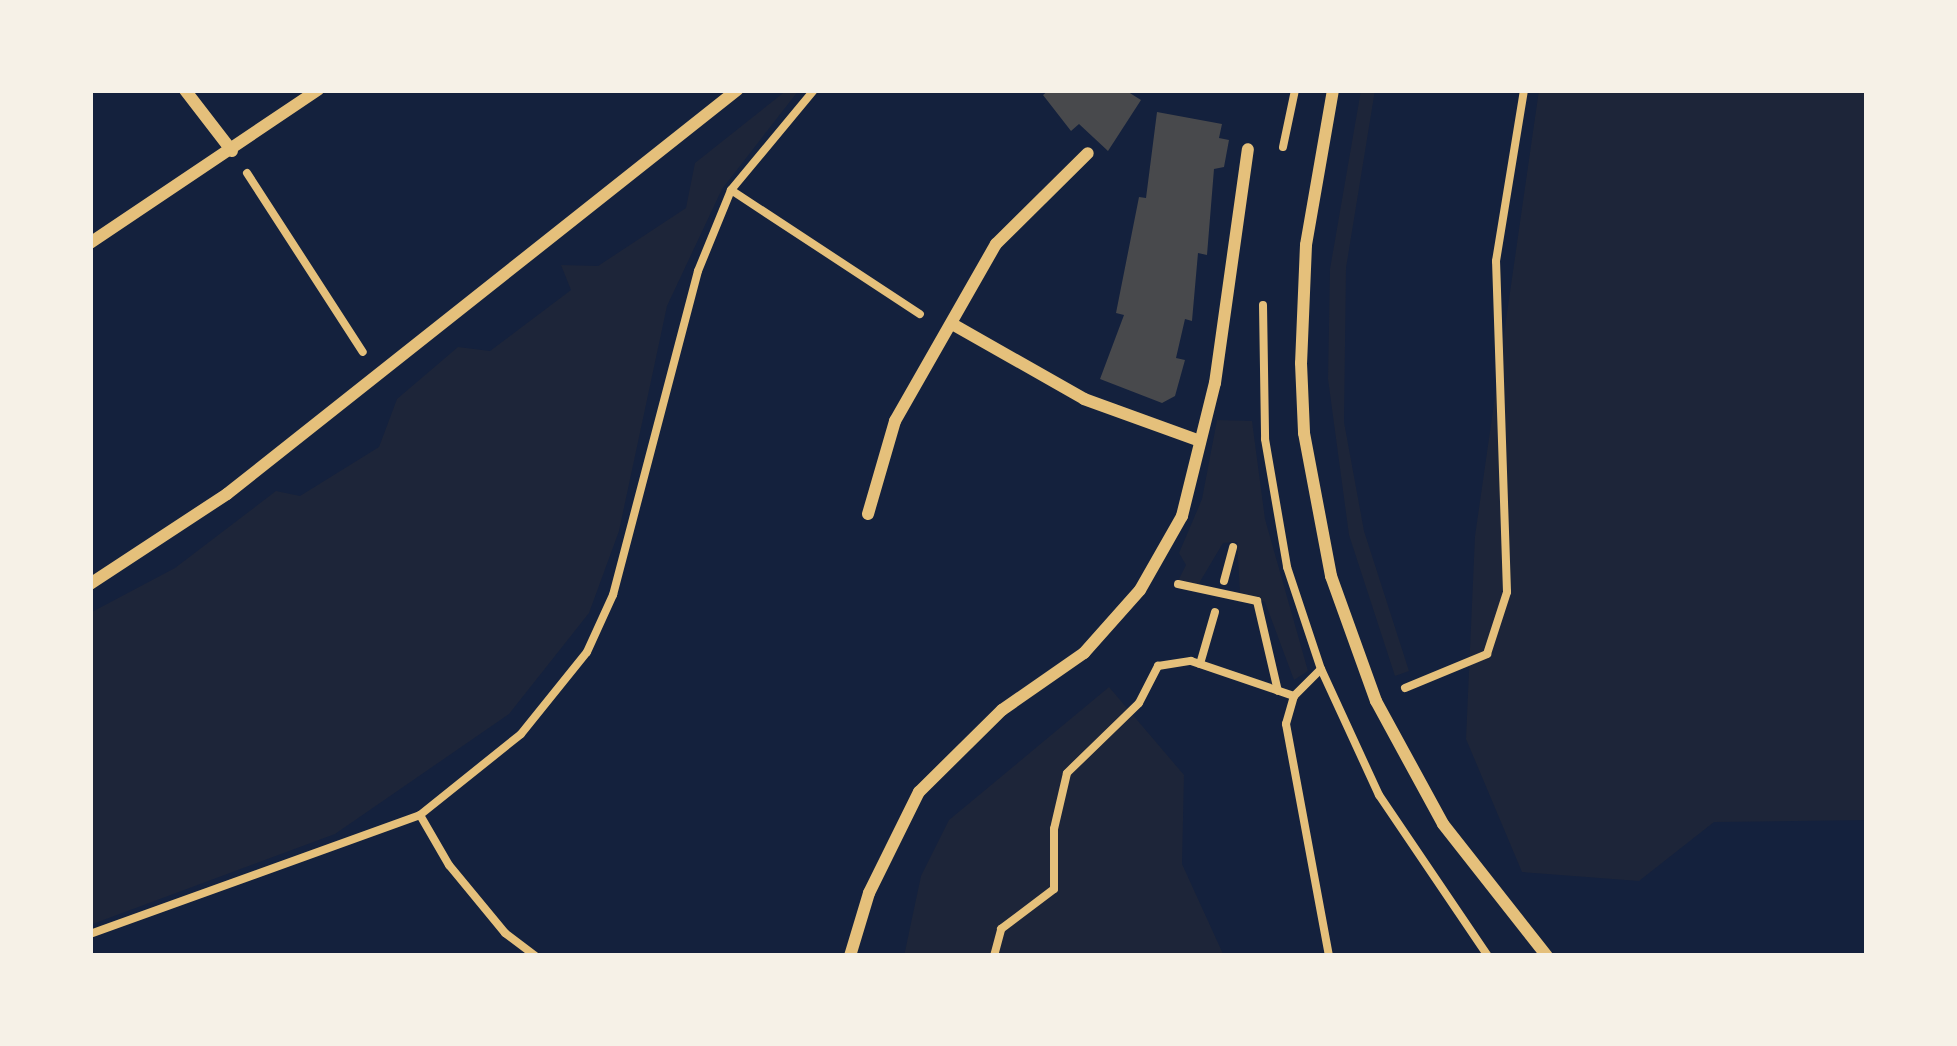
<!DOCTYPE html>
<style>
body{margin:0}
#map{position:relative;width:1957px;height:1046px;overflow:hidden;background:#14213d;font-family:"Golos Text",sans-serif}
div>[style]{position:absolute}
.green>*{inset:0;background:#1d2539}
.building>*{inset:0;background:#48494c}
.path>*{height:8px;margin:-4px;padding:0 4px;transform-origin:4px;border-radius:4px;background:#e5c07b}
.minor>*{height:12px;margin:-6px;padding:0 6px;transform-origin:6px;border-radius:6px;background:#e5c07b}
span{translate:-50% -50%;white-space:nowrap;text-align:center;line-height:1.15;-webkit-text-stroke:9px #f6f1e7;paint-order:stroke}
.frame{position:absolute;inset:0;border:93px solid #f6f1e7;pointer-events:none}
</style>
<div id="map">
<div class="green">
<div style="clip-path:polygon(787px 90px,799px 90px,722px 189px,667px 306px,619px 531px,589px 613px,509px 714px,335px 834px,90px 925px,90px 613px,175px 568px,276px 491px,300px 496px,379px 447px,397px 399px,458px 347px,490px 351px,571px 290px,561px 265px,598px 266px,686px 208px,695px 163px)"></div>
<div style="clip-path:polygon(1361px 90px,1375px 90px,1346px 268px,1344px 422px,1364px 531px,1409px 671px,1395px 676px,1349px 535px,1328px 379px,1330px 269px)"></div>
<div style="clip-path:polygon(1539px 90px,1867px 90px,1867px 820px,1714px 822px,1639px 881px,1522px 872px,1466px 739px,1475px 536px)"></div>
<div style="clip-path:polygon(1217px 420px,1252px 421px,1265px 519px,1308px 671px,1294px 680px,1265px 602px,1240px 592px,1237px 542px,1223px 543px,1198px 585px,1178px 581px,1186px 565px,1179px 553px,1202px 499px)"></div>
<div style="clip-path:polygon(1109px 687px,1184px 775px,1182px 864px,1224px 956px,904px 956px,921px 876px,949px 820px)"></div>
</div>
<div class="building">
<div style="clip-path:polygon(1049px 90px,1125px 90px,1141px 100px,1108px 151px,1079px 124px,1071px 131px,1043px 95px)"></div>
<div style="clip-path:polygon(1157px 112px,1222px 124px,1219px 138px,1229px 140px,1224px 167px,1214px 169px,1207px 255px,1198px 253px,1192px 321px,1185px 319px,1176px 358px,1185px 360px,1175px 396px,1162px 403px,1100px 379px,1124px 315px,1116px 313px,1139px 197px,1146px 198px)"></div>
</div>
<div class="path">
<div style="left:1283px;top:147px;width:58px;rotate:-78.1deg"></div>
<div style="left:247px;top:173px;width:213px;rotate:57.1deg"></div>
<div style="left:731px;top:190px;width:226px;rotate:33.3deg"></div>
<div style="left:1263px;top:305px;width:134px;rotate:89.1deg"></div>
<div style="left:1265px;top:439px;width:130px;rotate:80.2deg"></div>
<div style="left:1287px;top:567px;width:108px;rotate:71.6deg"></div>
<div style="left:1321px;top:669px;width:139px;rotate:65.3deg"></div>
<div style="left:1379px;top:795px;width:194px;rotate:55.9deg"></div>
<div style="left:1224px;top:581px;width:35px;rotate:-75deg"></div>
<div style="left:1178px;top:584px;width:81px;rotate:12.1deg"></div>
<div style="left:1257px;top:601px;width:92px;rotate:76.9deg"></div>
<div style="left:1200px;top:664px;width:54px;rotate:-73.9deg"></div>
<div style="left:1321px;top:669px;width:38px;rotate:135deg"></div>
<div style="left:1294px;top:696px;width:29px;rotate:106deg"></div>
<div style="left:1286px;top:724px;width:236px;rotate:79.5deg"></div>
<div style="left:1405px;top:688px;width:89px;rotate:-22.5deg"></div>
<div style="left:1487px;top:654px;width:65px;rotate:-72.1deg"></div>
<div style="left:1507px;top:592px;width:331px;rotate:-91.9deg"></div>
<div style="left:1496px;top:261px;width:173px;rotate:-80.7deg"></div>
<div style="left:420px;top:815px;width:58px;rotate:59.9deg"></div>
<div style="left:449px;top:865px;width:88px;rotate:50.5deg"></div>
<div style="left:505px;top:933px;width:38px;rotate:37deg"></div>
<div style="left:90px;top:934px;width:351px;rotate:-19.8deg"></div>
<div style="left:420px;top:815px;width:129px;rotate:-38.7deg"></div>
<div style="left:521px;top:734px;width:105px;rotate:-51.2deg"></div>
<div style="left:587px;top:652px;width:63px;rotate:-65.5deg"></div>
<div style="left:613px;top:595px;width:335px;rotate:-75.3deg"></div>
<div style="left:698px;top:271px;width:87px;rotate:-67.8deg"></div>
<div style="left:731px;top:190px;width:130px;rotate:-50.3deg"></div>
<div style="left:994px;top:956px;width:28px;rotate:-75deg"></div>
<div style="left:1001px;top:929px;width:66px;rotate:-37deg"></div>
<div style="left:1054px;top:889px;width:60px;rotate:-90deg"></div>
<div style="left:1054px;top:829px;width:57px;rotate:-76.9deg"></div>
<div style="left:1067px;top:773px;width:100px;rotate:-44.2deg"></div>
<div style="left:1139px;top:703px;width:42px;rotate:-62.8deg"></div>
<div style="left:1158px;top:666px;width:33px;rotate:-9deg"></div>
<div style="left:1191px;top:661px;width:109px;rotate:18.8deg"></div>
</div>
<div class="minor">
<div style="left:185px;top:90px;width:77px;rotate:52.4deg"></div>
<div style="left:1333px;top:90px;width:157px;rotate:99.9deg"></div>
<div style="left:1306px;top:245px;width:118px;rotate:92.4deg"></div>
<div style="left:1301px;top:363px;width:70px;rotate:87.5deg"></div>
<div style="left:1304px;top:433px;width:146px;rotate:79.3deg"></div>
<div style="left:1331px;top:576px;width:133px;rotate:70.2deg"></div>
<div style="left:1376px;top:701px;width:140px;rotate:61.4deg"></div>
<div style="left:1443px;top:824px;width:168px;rotate:51.8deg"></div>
<div style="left:90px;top:243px;width:275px;rotate:-33.9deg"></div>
<div style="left:954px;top:325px;width:150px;rotate:29.6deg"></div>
<div style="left:1084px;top:399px;width:123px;rotate:19.9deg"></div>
<div style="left:868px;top:514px;width:97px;rotate:-73.8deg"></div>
<div style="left:895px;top:421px;width:204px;rotate:-60.3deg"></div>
<div style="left:996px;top:244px;width:129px;rotate:-44.7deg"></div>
<div style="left:90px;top:584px;width:164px;rotate:-33.3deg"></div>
<div style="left:227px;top:494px;width:651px;rotate:-38.38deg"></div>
<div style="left:850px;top:956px;width:66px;rotate:-73.2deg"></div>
<div style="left:869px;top:893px;width:113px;rotate:-63.7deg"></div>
<div style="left:919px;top:792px;width:117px;rotate:-44.7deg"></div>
<div style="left:1002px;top:710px;width:100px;rotate:-34.8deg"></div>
<div style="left:1084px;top:653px;width:84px;rotate:-48.4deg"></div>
<div style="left:1140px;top:590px;width:85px;rotate:-60.4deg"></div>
<div style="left:1182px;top:516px;width:137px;rotate:-76.1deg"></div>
<div style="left:1215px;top:383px;width:236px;rotate:-82deg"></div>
</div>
<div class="frame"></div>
</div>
